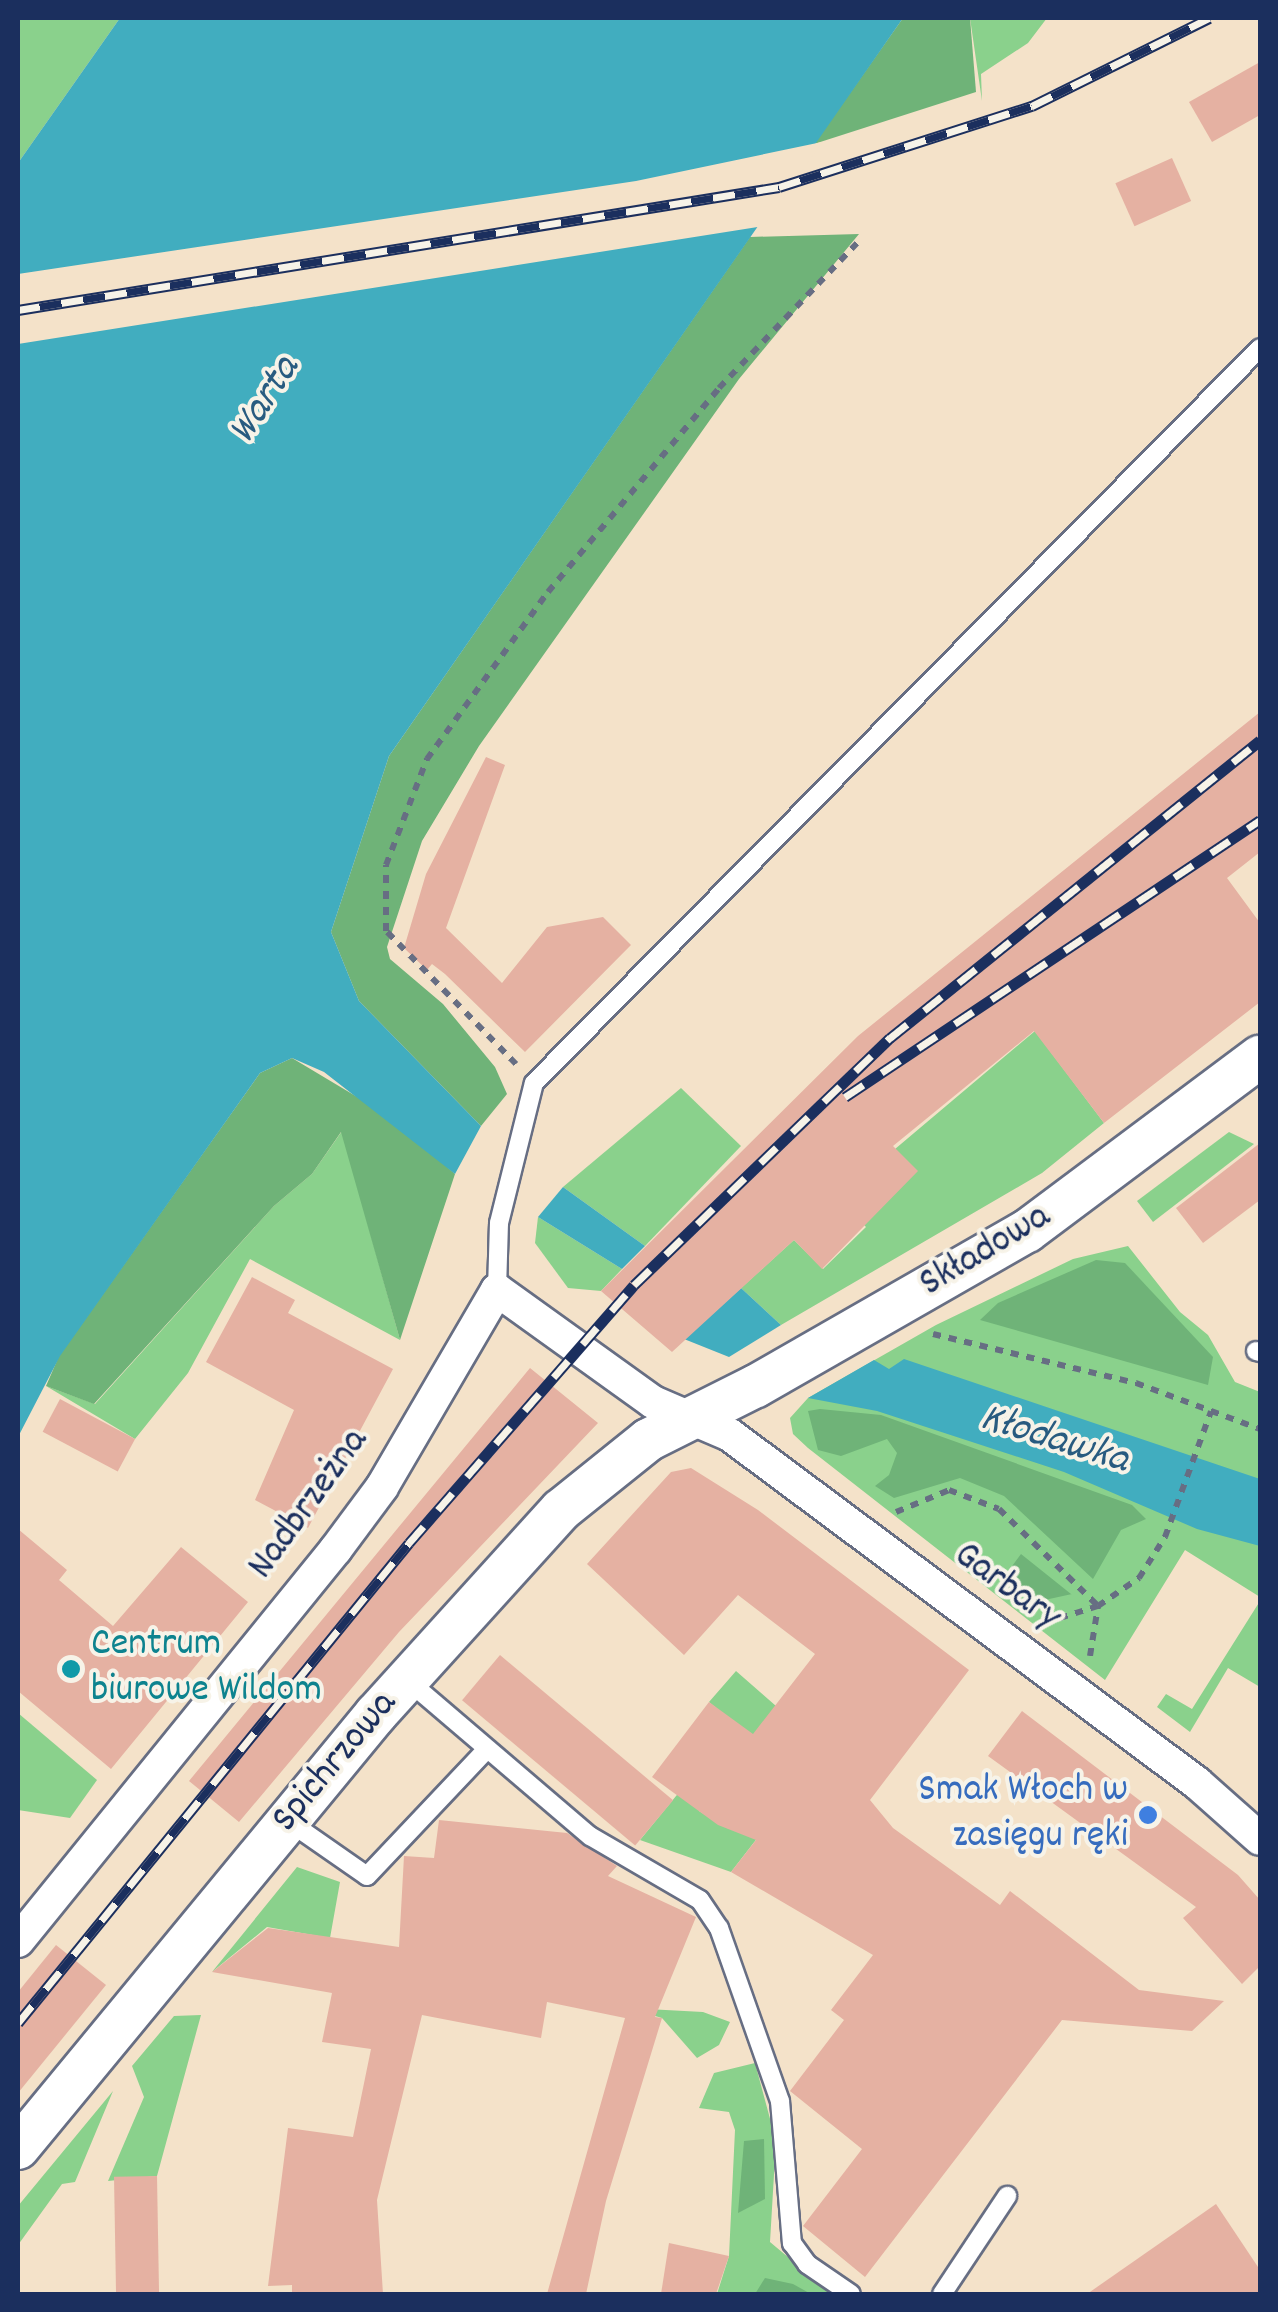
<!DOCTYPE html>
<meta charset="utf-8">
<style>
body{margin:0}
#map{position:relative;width:1278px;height:2312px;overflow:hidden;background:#f4e2c9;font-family:Dekko,sans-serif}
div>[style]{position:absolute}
.green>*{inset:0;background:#8ad18c}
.forest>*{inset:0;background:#6fb378}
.water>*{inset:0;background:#41adbf}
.pier>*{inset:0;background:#f4e2c9}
.building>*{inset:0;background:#e5b1a2;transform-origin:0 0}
.path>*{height:6px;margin-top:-3px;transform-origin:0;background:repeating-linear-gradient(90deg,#676e83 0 8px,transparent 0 16px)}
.roads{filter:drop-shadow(2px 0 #676e83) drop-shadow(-2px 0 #676e83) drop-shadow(0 2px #676e83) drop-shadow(0 -2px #676e83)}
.service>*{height:18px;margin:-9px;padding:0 9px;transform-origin:9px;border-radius:9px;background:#fff}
.minor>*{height:32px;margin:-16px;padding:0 16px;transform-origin:16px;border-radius:16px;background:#fff}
.tertiary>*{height:42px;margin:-21px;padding:0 21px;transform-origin:21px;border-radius:21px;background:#fff}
.rail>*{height:11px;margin-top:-5.5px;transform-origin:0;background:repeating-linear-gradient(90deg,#f7f3e8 0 22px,#1b2f5e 0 44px);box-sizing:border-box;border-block:2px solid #1b2f5e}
.dots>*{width:28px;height:28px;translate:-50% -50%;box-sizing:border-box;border:5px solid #f7f3e8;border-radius:50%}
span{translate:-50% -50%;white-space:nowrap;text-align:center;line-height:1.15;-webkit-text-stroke:8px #f7f3e8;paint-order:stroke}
.street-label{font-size:40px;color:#1b2f5e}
.culture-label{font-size:40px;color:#0d838f}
.left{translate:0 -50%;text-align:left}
.shop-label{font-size:40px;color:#366cbe}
.right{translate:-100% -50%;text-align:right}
.water-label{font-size:42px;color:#285b80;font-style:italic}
.frame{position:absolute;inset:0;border:20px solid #1b2f5e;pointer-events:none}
</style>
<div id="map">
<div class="green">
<div style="clip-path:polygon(18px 18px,120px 18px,18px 163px)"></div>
<div style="clip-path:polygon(970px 18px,1047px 18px,1028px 43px,981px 74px,982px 101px)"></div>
<div style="clip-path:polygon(1035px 1031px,1104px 1123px,1042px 1173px,781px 1325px,741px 1288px,794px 1240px,823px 1269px,866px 1227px,837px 1198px)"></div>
<div style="clip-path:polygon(681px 1088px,741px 1146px,645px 1246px,563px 1187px)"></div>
<div style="clip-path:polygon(342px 1131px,400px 1340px,250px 1259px,188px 1373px,135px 1439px,46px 1386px,95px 1404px,274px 1206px,312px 1174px)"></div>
<div style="clip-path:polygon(1229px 1132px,1254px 1144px,1153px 1222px,1137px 1201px)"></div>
<div style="clip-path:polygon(538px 1217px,622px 1269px,601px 1291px,568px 1288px,535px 1243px)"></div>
<div style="clip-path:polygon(1128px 1246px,1180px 1312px,1208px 1335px,1235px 1382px,1260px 1392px,1260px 1597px,1185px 1550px,1105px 1680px,808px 1448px,793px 1434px,790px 1418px,808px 1398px,936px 1325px,1073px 1259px)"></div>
<div style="clip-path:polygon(1260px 1601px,1260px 1687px,1228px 1668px,1190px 1732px,1157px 1707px,1166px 1694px,1192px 1709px)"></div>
<div style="clip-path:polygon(736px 1671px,776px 1706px,699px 1811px,729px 1829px,766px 1827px,731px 1872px,640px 1840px,735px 1724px,709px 1702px)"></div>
<div style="clip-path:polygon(18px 1713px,97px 1780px,70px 1818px,18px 1810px)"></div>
<div style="clip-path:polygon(297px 1867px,340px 1882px,330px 1938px,267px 1927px,212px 1972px)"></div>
<div style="clip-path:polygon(628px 2008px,703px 2012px,730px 2022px,719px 2045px,697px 2058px,662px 2018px)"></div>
<div style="clip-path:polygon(201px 2015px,157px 2176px,108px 2181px,144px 2097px,132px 2066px,174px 2016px)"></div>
<div style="clip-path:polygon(755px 2063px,776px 2141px,770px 2242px,832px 2294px,717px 2294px,729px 2256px,735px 2130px,729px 2112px,699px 2108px,714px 2073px)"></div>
<div style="clip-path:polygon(113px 2091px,75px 2182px,62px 2184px,18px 2245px,18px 2206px)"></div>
</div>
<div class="forest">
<div style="clip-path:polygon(903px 18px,970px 18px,976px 92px,814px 144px)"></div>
<div style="clip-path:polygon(859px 234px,739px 379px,479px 746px,422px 841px,387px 947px,390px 959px,443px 1004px,495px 1067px,507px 1094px,481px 1126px,359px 1001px,331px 932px,389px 756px,750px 237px)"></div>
<div style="clip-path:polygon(292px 1058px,389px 1116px,455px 1174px,400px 1340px,341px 1132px,312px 1174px,274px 1206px,94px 1404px,46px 1386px,59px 1356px,260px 1073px)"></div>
<div style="clip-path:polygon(1096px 1260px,1125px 1263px,1213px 1357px,1208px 1385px,980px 1320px,998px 1303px)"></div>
<div style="clip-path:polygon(820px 1409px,881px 1415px,1132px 1505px,1146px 1519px,1121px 1530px,1093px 1579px,1004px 1496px,960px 1478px,894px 1498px,875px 1486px,889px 1475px,897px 1453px,887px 1439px,841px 1456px,818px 1450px,808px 1411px)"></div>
<div style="clip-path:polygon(1021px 1554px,1071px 1594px,1072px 1594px,1040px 1601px,1011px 1593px,1004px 1577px)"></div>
<div style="clip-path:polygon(764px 2139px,765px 2199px,738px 2213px,744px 2141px)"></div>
<div style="clip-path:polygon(765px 2278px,793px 2284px,811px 2294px,755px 2294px)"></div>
</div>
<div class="water">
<div style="clip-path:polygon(120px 18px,903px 18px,389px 756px,331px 932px,359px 1001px,481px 1126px,455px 1174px,324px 1072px,292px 1058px,260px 1073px,60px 1356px,18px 1437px,18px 163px)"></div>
<div style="clip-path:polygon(563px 1187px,645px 1246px,622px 1269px,538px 1217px)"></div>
<div style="clip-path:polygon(741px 1288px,781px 1325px,729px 1357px,684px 1339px)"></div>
<div style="clip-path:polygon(904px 1359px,1260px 1479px,1260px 1546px,1197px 1529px,1064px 1472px,877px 1411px,808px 1398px,874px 1360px,889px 1369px)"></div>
</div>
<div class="pier">
<div style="clip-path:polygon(822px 142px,764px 226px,18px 344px,18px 274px,636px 181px)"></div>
</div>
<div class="building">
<div style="clip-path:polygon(1260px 62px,1260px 115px,1212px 142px,1189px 102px)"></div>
<div style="left:1172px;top:158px;width:47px;height:62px;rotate:66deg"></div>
<div style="clip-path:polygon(1260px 712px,1260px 852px,1227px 878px,1260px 923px,1260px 1002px,1104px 1123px,1034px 1031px,893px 1146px,918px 1171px,822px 1269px,794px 1240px,672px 1352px,601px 1291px,858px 1036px)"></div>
<div style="clip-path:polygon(486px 757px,505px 765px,446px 928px,502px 983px,547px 927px,603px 917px,631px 945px,525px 1052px,445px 974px,432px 964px,427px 970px,404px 948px,426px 874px)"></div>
<div style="clip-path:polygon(1260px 1143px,1260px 1200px,1203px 1243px,1176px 1208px)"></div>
<div style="clip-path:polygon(252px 1277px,295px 1300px,288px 1313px,393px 1369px,308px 1528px,255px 1500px,294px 1410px,206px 1362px)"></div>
<div style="clip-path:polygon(530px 1368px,598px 1423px,399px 1632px,239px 1822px,189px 1781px)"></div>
<div style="left:60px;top:1399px;width:85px;height:37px;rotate:28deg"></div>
<div style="clip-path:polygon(691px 1468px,758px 1510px,969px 1670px,870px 1800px,893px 1828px,1000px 1905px,1010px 1891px,1139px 1990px,1224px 2001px,1192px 2031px,1062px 2020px,865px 2277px,803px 2226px,862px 2149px,790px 2091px,844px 2020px,831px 2010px,873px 1955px,731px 1872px,756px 1840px,718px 1825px,652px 1777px,709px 1702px,753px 1734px,815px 1654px,738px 1595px,684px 1655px,587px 1564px,671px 1472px)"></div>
<div style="clip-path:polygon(18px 1529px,67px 1570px,59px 1580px,113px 1626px,181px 1547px,248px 1602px,111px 1769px,18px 1691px)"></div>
<div style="left:500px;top:1655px;width:226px;height:59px;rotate:40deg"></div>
<div style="clip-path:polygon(1022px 1711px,1238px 1875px,1260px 1900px,1260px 1966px,1242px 1984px,1183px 1918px,1196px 1907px,988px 1756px)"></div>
<div style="clip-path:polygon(439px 1820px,567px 1833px,617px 1866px,608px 1876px,696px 1917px,655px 2017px,662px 2018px,606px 2201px,586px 2294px,547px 2294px,625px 2018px,547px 2002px,541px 2038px,422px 2015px,377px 2200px,383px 2294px,292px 2294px,292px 2285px,268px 2286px,288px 2128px,353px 2137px,371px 2049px,322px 2042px,332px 1993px,212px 1972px,268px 1928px,399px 1947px,404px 1856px,434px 1858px)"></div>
<div style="clip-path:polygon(56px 1945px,106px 1985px,18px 2093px,18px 1992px)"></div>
<div style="left:157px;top:2176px;width:118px;height:43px;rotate:89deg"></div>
<div style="clip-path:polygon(1216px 2204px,1260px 2270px,1260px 2294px,1087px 2294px)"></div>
<div style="clip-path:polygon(669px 2243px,729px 2256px,716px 2294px,661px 2294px)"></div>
</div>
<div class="path">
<div style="left:516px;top:1064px;width:186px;rotate:-134.3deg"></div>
<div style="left:386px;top:931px;width:66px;rotate:-90deg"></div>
<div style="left:386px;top:865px;width:114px;rotate:-68.9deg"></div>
<div style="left:427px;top:759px;width:206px;rotate:-54.1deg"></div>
<div style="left:548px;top:592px;width:266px;rotate:-50deg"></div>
<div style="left:719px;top:388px;width:203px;rotate:-46.4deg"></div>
<div style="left:933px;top:1334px;width:209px;rotate:13.6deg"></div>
<div style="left:1136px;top:1383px;width:132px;rotate:20.4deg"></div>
<div style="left:896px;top:1512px;width:57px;rotate:-22.5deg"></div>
<div style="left:949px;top:1490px;width:53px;rotate:20.8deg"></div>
<div style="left:999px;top:1509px;width:139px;rotate:44.4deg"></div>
<div style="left:1098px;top:1606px;width:57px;rotate:162.5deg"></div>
<div style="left:1090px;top:1656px;width:51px;rotate:-80.9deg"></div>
<div style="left:1098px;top:1606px;width:50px;rotate:-34.3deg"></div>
<div style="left:1139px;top:1578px;width:49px;rotate:-57.6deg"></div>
<div style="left:1165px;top:1537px;width:134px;rotate:-69.9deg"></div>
</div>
<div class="roads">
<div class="service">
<div style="left:497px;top:1290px;width:67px;rotate:-88.3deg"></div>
<div style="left:499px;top:1223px;width:144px;rotate:-76deg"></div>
<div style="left:534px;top:1083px;width:1033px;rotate:-45.35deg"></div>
<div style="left:1256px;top:1351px;width:4px;rotate:14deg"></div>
<div style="left:406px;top:1679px;width:242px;rotate:40.5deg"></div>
<div style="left:590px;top:1836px;width:127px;rotate:30.2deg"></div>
<div style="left:700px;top:1900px;width:34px;rotate:56deg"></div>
<div style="left:719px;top:1928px;width:183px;rotate:70.6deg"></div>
<div style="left:780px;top:2101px;width:143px;rotate:85.2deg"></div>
<div style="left:792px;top:2243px;width:26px;rotate:54deg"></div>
<div style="left:807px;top:2264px;width:53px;rotate:34.3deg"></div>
<div style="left:288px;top:1821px;width:96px;rotate:34.8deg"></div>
<div style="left:367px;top:1876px;width:173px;rotate:-46.6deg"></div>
<div style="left:942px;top:2294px;width:118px;rotate:-56.4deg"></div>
</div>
<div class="minor">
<div style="left:18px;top:1941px;width:505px;rotate:-50.95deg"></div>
<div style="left:336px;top:1549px;width:77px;rotate:-53.4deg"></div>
<div style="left:382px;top:1487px;width:228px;rotate:-59.7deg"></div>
<div style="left:497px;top:1290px;width:192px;rotate:35.7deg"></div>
<div style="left:653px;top:1402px;width:84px;rotate:23.2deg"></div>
<div style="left:730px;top:1435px;width:582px;rotate:36.69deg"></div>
<div style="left:1197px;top:1783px;width:84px;rotate:41.6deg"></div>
</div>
<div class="tertiary">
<div style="left:18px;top:2148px;width:563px;rotate:-50.48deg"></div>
<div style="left:376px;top:1714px;width:275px;rotate:-47.8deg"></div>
<div style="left:561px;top:1510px;width:112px;rotate:-38.8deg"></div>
<div style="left:648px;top:1440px;width:121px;rotate:-26.6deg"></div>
<div style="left:756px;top:1386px;width:312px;rotate:-29.8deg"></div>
<div style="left:1027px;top:1231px;width:291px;rotate:-36.8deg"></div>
</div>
</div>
<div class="rail">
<div style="left:18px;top:310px;width:771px;rotate:-9.18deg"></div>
<div style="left:779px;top:187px;width:266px;rotate:-17.8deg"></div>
<div style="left:1032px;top:106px;width:198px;rotate:-26.4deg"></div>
<div style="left:845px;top:1097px;width:499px;rotate:-33.7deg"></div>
<div style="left:18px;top:2023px;width:619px;rotate:-50.83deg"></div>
<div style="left:409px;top:1543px;width:342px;rotate:-48.9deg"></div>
<div style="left:634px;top:1285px;width:356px;rotate:-44deg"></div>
<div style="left:890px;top:1038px;width:475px;rotate:-38.8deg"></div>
</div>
<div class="dots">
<div style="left:71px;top:1669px;background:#0f9aa8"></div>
<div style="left:1148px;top:1815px;background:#3f7fe0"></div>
</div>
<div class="street-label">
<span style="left:986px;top:1252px;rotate:-31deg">Składowa</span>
<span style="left:310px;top:1505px;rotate:-54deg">Nadbrzeżna</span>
<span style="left:1006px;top:1588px;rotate:36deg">Garbary</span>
<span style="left:336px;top:1763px;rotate:-50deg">Spichrzowa</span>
</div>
<div class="culture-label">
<span class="left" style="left:91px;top:1669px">Centrum<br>biurowe Wildom</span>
</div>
<div class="shop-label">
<span class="right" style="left:1128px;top:1815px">Smak Włoch w<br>zasięgu ręki</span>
</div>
<div class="water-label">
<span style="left:266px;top:401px;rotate:-57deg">Warta</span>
<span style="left:1054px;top:1441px;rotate:17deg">Kłodawka</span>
</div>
<div class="frame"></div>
</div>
